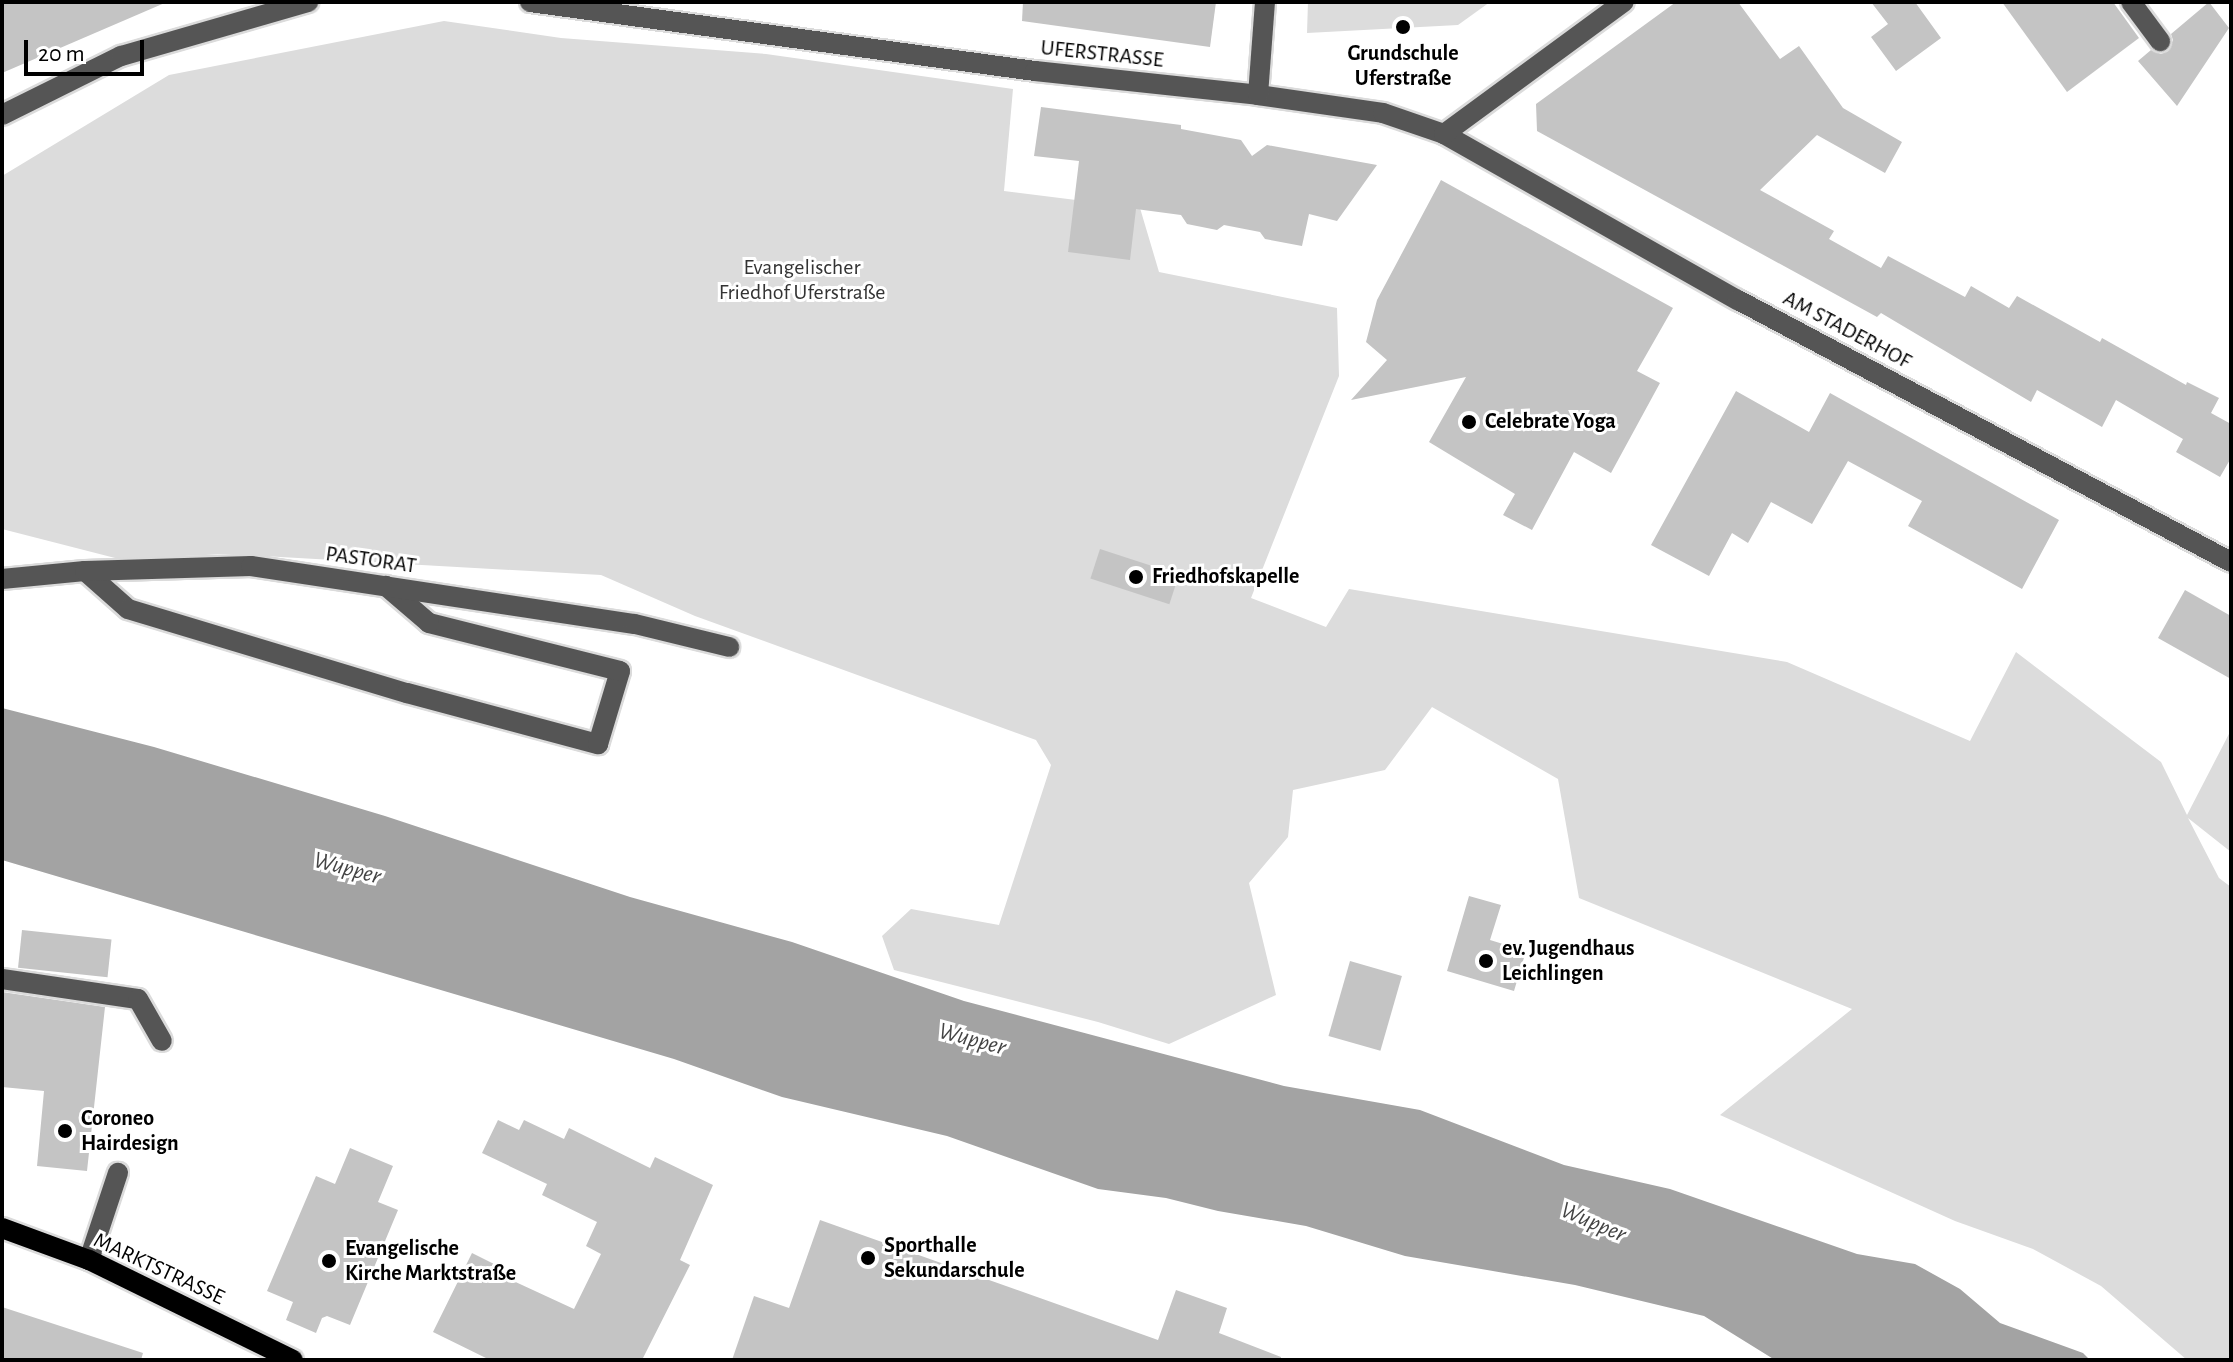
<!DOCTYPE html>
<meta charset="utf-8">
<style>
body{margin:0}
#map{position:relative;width:2233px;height:1362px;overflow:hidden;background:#fff;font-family:"Alegreya Sans",sans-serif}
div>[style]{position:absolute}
.green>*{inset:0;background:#dcdcdc}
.water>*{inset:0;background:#a3a3a3}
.building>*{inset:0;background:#c4c4c4;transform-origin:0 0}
.roads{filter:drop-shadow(2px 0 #dbdbdb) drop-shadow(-2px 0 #dbdbdb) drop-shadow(0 2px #dbdbdb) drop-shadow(0 -2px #dbdbdb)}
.minor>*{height:20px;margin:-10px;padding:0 10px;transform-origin:10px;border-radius:10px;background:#555}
.major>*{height:20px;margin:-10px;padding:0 10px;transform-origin:10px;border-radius:10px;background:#000}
.dots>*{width:22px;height:22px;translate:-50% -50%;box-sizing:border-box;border:4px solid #fff;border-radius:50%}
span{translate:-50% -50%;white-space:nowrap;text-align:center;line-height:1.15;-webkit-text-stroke:6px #fff;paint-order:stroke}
.poi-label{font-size:22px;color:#000;font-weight:700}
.left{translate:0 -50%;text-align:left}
.street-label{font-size:22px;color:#000}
.park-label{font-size:22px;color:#333}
.water-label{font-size:24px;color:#444;font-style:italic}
.frame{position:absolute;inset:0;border:4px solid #000;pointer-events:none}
.scale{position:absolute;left:24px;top:40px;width:120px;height:36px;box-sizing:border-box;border:4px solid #000;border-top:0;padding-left:10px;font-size:24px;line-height:28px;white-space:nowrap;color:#000;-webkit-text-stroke:6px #fff;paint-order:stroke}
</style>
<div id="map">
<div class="green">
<div style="clip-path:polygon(1308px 2px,1490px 2px,1458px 25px,1307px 33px)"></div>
<div style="clip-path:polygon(444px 21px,561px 38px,766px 54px,1013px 89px,1004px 191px,1140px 208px,1159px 272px,1337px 308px,1339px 376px,1251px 598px,1326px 627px,1349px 589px,1787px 662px,1970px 741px,2016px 652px,2161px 762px,2187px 815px,2231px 730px,2231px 852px,2188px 818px,2219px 878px,2231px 887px,2231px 1360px,2187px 1360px,2101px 1286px,2033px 1249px,1955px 1221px,1720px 1115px,1852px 1009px,1579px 898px,1558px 779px,1432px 707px,1385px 770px,1293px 790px,1288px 837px,1249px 883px,1276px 995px,1169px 1044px,1098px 1022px,894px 970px,882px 936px,911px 909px,999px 925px,1051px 765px,1036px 740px,695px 616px,601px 575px,227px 554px,119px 559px,2px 529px,2px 176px,169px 75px)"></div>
</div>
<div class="water">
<div style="clip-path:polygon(2px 708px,154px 747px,385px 816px,630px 897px,792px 942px,964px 1001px,1284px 1086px,1420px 1110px,1564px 1165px,1670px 1189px,1857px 1254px,1915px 1264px,1960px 1289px,2000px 1323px,2083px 1353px,2090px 1360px,1775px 1360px,1704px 1316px,1575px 1285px,1405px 1256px,1306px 1226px,1218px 1211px,1166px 1198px,1098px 1189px,947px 1136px,782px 1097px,674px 1059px,2px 860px)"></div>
</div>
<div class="building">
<div style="clip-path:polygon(2px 2px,167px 2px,2px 73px)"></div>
<div style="clip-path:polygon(1023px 2px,1216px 2px,1210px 47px,1022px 21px)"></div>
<div style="clip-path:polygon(1676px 2px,1738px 2px,1780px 59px,1799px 46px,1843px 108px,1902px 142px,1885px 173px,1817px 135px,1760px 190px,1834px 231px,1829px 239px,1881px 268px,1888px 256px,1965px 297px,1971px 286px,2009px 308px,2017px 296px,2100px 342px,2102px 338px,2186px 385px,2187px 382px,2219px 398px,2211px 413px,2231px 424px,2231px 458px,2220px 477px,2176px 452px,2183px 439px,2116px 400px,2102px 427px,2037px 390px,2031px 402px,1881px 313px,1877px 317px,1537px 131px,1536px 104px)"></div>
<div style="clip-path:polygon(1871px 2px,1915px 2px,1941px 38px,1896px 71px,1871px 37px,1888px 24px)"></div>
<div style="clip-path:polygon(2002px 2px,2113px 2px,2139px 38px,2067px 92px)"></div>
<div style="clip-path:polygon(2209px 2px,2229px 28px,2177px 106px,2138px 61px,2151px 50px,2161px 54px,2168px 51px,2173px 40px,2171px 34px)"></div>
<div style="clip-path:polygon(1041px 107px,1181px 125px,1181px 129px,1241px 140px,1252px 156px,1267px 145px,1377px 165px,1337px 221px,1309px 214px,1302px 246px,1265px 239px,1260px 232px,1224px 225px,1217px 230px,1187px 224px,1181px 215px,1136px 209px,1130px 260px,1068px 252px,1079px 161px,1034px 156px)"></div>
<div style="clip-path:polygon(1441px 180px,1673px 308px,1637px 371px,1660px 383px,1611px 473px,1574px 452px,1532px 530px,1503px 515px,1515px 494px,1429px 442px,1466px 377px,1351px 400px,1387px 360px,1366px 342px,1377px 300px)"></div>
<div style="clip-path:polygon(1736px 391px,1809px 432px,1830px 393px,2059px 520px,2022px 589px,1908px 526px,1922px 501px,1848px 461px,1812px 524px,1771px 502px,1748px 543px,1732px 533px,1709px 576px,1651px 545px)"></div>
<div style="left:1100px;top:549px;width:83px;height:31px;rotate:18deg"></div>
<div style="clip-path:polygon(2185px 590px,2231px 616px,2231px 679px,2158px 638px)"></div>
<div style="clip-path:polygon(1469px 896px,1501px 905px,1490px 940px,1526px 951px,1514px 991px,1447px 971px)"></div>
<div style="left:22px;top:930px;width:90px;height:38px;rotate:6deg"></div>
<div style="left:1350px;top:961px;width:54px;height:78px;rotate:16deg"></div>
<div style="clip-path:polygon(2px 992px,105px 1007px,87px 1171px,37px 1166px,44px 1091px,2px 1087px)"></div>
<div style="clip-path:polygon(498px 1120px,519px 1130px,524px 1120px,564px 1139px,569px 1128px,650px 1168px,655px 1157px,713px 1185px,680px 1260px,690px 1265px,642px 1360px,490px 1360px,433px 1332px,472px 1253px,508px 1271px,505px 1277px,574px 1309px,601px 1254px,586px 1246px,597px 1222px,542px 1195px,547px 1184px,482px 1153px)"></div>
<div style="clip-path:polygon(350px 1148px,393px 1166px,378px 1202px,398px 1210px,350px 1325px,327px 1316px,322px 1318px,316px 1333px,286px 1320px,293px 1302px,267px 1291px,316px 1176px,335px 1184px)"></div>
<div style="clip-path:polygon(820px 1220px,1158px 1340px,1176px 1290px,1227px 1308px,1219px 1333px,1281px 1357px,1281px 1360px,732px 1360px,754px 1296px,789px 1308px)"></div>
<div style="clip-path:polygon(2px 1307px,143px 1353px,141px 1360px,2px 1360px)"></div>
</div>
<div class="roads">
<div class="minor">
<div style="left:530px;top:2px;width:510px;rotate:7.78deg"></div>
<div style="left:1035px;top:71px;width:224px;rotate:6.1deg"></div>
<div style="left:1258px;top:95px;width:126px;rotate:8.2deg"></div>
<div style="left:1383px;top:113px;width:65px;rotate:19deg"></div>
<div style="left:1444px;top:134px;width:338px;rotate:29.5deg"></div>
<div style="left:1738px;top:300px;width:558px;rotate:27.99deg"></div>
<div style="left:2131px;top:2px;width:49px;rotate:53.4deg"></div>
<div style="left:1258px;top:95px;width:93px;rotate:-85.7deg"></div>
<div style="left:2px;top:115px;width:133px;rotate:-26.4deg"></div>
<div style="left:121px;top:56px;width:195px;rotate:-16.1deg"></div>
<div style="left:1444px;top:134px;width:223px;rotate:-36.3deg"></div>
<div style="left:85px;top:571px;width:57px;rotate:41.5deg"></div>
<div style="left:128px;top:609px;width:291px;rotate:16.8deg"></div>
<div style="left:407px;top:693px;width:198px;rotate:15deg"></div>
<div style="left:598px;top:744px;width:76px;rotate:-73.2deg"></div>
<div style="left:620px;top:671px;width:197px;rotate:-165.9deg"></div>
<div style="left:429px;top:623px;width:57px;rotate:-139.3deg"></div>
<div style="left:2px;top:579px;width:83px;rotate:-5.5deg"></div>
<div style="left:85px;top:571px;width:166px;rotate:-1.7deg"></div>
<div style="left:251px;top:566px;width:388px;rotate:8.6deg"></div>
<div style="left:635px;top:624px;width:97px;rotate:13.7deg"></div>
<div style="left:2px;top:979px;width:137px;rotate:8.4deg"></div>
<div style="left:138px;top:999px;width:48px;rotate:60.3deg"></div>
<div style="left:89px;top:1260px;width:92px;rotate:-71.6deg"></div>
</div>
<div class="major">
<div style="left:2px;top:1228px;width:93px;rotate:20.2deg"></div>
<div style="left:89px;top:1260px;width:227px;rotate:26.1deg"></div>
</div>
</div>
<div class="dots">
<div style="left:1403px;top:27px;background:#000"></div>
<div style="left:1469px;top:422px;background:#000"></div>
<div style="left:1136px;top:577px;background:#000"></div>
<div style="left:1486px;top:961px;background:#000"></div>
<div style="left:65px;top:1131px;background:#000"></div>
<div style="left:868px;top:1258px;background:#000"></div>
<div style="left:329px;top:1261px;background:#000"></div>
</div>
<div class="poi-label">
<span style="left:1403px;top:66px">Grundschule<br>Uferstraße</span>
<span class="left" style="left:1485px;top:422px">Celebrate Yoga</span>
<span class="left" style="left:1152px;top:577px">Friedhofskapelle</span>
<span class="left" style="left:1502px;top:961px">ev. Jugendhaus<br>Leichlingen</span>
<span class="left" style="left:81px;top:1131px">Coroneo<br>Hairdesign</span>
<span class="left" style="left:884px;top:1258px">Sporthalle<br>Sekundarschule</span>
<span class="left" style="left:345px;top:1261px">Evangelische<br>Kirche Marktstraße</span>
</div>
<div class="street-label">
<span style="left:1102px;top:54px;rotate:6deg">UFERSTRASSE</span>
<span style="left:1847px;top:330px;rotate:28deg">AM STADERHOF</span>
<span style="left:371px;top:560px;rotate:8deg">PASTORAT</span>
<span style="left:159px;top:1269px;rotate:25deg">MARKTSTRASSE</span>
</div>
<div class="park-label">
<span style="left:802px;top:280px">Evangelischer<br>Friedhof Uferstraße</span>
</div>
<div class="water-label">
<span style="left:347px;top:869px;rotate:15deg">Wupper</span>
<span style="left:972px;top:1040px;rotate:15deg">Wupper</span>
<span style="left:1593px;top:1223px;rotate:23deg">Wupper</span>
</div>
<div class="frame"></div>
<div class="scale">20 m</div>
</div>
